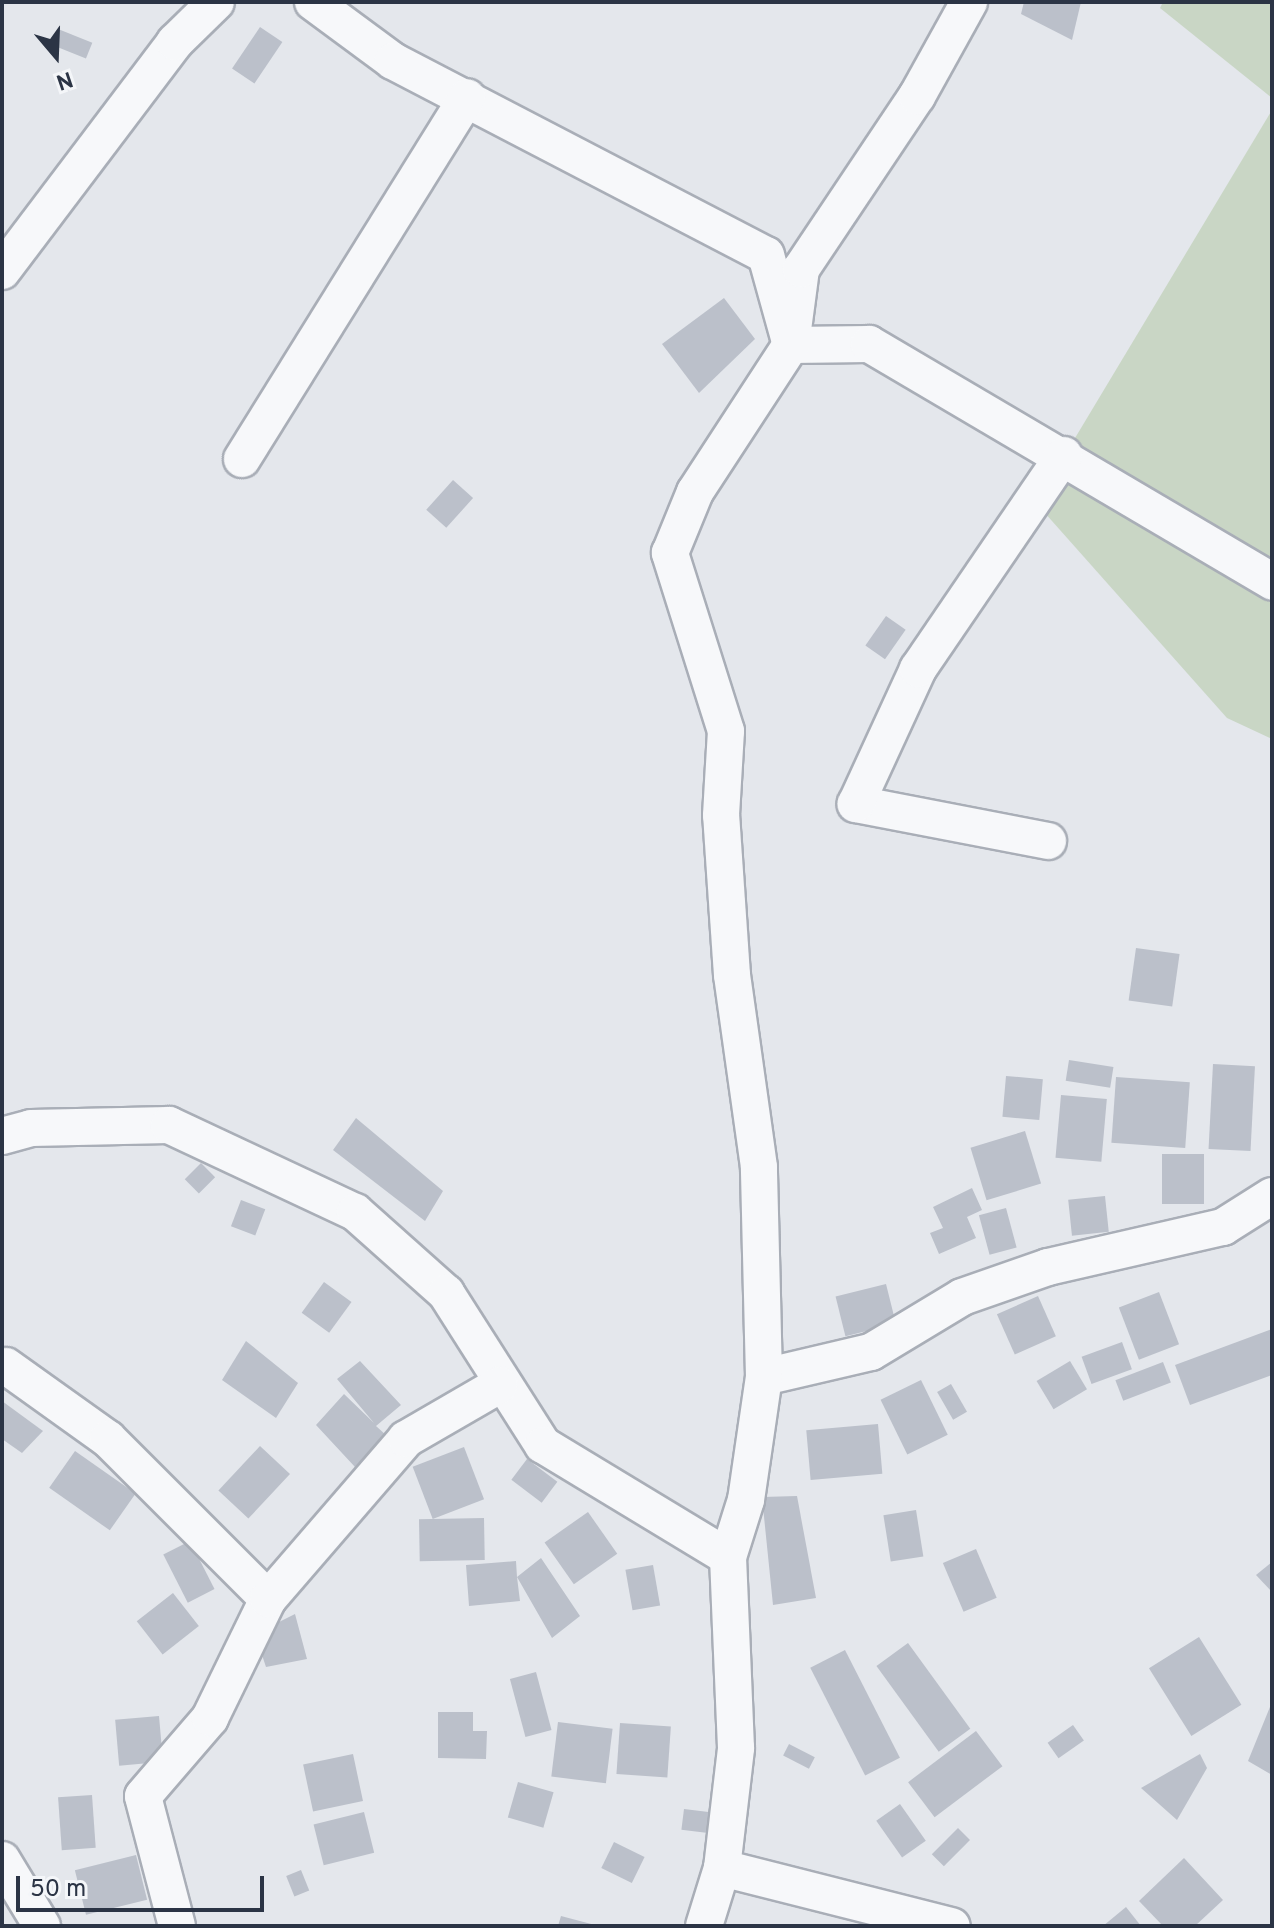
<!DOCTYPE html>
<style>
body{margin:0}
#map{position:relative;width:1274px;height:1928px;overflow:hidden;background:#e4e7ec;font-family:Overpass,sans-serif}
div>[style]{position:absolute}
.green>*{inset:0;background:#c9d6c5}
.building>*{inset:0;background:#bbc0ca;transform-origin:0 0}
.roads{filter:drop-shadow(2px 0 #a9aeb7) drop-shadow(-2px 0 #a9aeb7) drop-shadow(0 2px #a9aeb7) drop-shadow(0 -2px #a9aeb7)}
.minor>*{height:36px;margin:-18px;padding:0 18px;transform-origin:18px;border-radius:18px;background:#f7f8fa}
span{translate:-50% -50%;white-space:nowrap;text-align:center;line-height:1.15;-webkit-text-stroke:6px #f4f6f9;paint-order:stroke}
.frame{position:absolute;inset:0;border:4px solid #2b3445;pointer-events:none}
.north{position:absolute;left:16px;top:16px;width:80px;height:80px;-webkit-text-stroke:6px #f4f6f9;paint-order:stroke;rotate:161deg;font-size:22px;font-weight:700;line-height:32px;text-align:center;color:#2b3445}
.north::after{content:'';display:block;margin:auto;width:28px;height:36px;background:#2b3445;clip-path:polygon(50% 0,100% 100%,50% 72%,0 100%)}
.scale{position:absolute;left:16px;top:1876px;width:248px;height:36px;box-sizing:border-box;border:4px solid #2b3445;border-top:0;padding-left:10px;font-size:24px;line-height:28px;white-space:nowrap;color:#2b3445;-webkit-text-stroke:6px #f4f6f9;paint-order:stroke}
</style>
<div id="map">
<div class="green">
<div style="clip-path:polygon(1163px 2px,1272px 2px,1272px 98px,1160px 8px)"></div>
<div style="clip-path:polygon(1272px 110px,1272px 739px,1227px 718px,1036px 503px)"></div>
</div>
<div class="building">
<div style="clip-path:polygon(1024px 2px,1081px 2px,1072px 40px,1021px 14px)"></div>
<div style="left:260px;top:27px;width:27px;height:50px;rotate:34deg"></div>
<div style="left:58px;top:29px;width:37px;height:17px;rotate:22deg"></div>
<div style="clip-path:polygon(724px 298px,755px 339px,699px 393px,662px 344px)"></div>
<div style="left:453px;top:480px;width:27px;height:40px;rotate:42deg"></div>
<div style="left:886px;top:616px;width:24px;height:36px;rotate:35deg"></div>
<div style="left:1136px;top:948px;width:44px;height:53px;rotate:8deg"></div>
<div style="left:1069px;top:1060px;width:45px;height:21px;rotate:9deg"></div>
<div style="left:1213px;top:1064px;width:42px;height:85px;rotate:3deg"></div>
<div style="left:1006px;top:1076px;width:37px;height:41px;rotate:5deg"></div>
<div style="left:1116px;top:1077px;width:74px;height:66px;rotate:4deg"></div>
<div style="left:1061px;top:1095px;width:46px;height:63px;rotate:5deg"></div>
<div style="clip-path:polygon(356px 1118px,443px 1191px,425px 1221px,333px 1150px)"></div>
<div style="left:1025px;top:1131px;width:55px;height:57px;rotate:73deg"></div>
<div style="left:1204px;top:1154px;width:50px;height:42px;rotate:90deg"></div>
<div style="left:201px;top:1163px;width:20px;height:23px;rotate:45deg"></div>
<div style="clip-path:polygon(972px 1188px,982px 1210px,967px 1217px,976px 1238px,939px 1254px,930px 1233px,943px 1228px,933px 1207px)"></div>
<div style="left:1105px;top:1196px;width:36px;height:37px;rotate:84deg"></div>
<div style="left:241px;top:1200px;width:26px;height:28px;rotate:21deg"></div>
<div style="left:1006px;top:1208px;width:41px;height:28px;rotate:75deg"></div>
<div style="left:324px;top:1282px;width:34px;height:38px;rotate:36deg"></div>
<div style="left:886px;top:1284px;width:41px;height:52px;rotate:76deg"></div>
<div style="left:1159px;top:1292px;width:56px;height:43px;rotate:69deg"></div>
<div style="left:1038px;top:1296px;width:44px;height:45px;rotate:66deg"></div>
<div style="clip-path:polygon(1272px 1329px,1272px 1375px,1190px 1405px,1175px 1365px)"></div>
<div style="clip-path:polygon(246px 1341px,298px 1383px,276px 1418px,222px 1380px)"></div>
<div style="left:1122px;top:1342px;width:29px;height:43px;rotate:70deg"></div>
<div style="clip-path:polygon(360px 1361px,401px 1405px,376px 1426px,387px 1436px,355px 1467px,316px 1425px,344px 1394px,374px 1423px,337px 1379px)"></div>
<div style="left:1070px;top:1361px;width:33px;height:39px;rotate:59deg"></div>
<div style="left:1163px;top:1362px;width:22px;height:51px;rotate:69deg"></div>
<div style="left:921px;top:1380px;width:61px;height:45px;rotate:64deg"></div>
<div style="left:951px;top:1384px;width:32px;height:16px;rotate:60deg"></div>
<div style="clip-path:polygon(2px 1401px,43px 1431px,22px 1453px,2px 1439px)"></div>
<div style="left:878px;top:1424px;width:50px;height:72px;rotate:85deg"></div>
<div style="left:260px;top:1446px;width:41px;height:61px;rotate:43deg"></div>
<div style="left:464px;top:1447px;width:56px;height:55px;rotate:69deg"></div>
<div style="left:75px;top:1451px;width:74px;height:45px;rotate:35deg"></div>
<div style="left:527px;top:1459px;width:38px;height:26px;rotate:37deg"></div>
<div style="clip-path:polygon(797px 1496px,816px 1598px,773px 1605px,762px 1497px)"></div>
<div style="left:916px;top:1510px;width:47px;height:33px;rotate:81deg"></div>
<div style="left:588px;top:1512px;width:51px;height:53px;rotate:55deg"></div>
<div style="left:484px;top:1518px;width:42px;height:65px;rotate:89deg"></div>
<div style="left:190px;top:1541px;width:54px;height:30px;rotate:63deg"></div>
<div style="left:976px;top:1549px;width:53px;height:36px;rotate:67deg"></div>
<div style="clip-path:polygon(541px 1558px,580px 1616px,552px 1638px,517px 1577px,520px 1601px,469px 1606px,466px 1565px,516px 1561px,517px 1577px)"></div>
<div style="clip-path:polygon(1272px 1562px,1272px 1592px,1256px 1575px)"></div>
<div style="left:653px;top:1565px;width:41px;height:28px;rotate:80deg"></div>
<div style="left:173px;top:1593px;width:42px;height:46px;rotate:52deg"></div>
<div style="clip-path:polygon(295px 1614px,307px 1659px,266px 1667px,255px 1634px)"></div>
<div style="left:1199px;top:1637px;width:80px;height:59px;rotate:58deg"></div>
<div style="left:908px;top:1643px;width:106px;height:39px;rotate:54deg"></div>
<div style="left:845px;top:1650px;width:121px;height:39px;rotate:63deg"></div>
<div style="left:536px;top:1672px;width:60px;height:27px;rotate:75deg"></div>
<div style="clip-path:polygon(1272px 1702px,1272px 1775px,1248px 1761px)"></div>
<div style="clip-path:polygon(438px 1712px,473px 1712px,473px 1731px,487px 1731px,486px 1759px,438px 1758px)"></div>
<div style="left:159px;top:1716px;width:46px;height:44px;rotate:85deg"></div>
<div style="left:558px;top:1722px;width:55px;height:55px;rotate:7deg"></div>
<div style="left:620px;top:1723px;width:51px;height:51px;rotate:4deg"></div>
<div style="left:1073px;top:1725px;width:19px;height:31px;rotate:55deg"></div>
<div style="left:976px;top:1731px;width:44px;height:85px;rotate:53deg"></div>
<div style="left:789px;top:1744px;width:29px;height:13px;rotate:27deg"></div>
<div style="left:353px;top:1754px;width:48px;height:51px;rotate:78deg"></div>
<div style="clip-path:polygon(1200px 1754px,1207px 1768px,1177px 1820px,1141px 1788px)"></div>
<div style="left:518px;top:1782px;width:37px;height:37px;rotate:16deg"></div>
<div style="left:92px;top:1795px;width:53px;height:34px;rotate:86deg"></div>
<div style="left:900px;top:1804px;width:45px;height:29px;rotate:55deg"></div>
<div style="left:684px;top:1809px;width:35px;height:21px;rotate:7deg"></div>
<div style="left:364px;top:1812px;width:42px;height:52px;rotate:76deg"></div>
<div style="left:958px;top:1828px;width:17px;height:37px;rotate:45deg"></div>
<div style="left:614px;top:1842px;width:34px;height:29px;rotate:26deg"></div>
<div style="left:136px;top:1855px;width:46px;height:63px;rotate:76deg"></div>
<div style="clip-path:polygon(1184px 1858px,1223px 1900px,1195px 1926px,1163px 1926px,1139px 1901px)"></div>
<div style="left:301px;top:1870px;width:22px;height:16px;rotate:68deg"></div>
<div style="clip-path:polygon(1126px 1907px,1141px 1926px,1103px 1926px)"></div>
<div style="clip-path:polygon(561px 1916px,595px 1925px,594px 1926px,558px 1926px)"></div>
</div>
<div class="roads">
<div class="minor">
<div style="left:313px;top:2px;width:99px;rotate:36.4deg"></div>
<div style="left:393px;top:61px;width:420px;rotate:27.5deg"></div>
<div style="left:766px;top:255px;width:93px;rotate:74.5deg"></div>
<div style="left:791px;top:345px;width:78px;rotate:-0.7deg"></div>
<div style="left:869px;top:344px;width:468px;rotate:30.5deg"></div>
<div style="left:2px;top:271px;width:287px;rotate:-52.9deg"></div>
<div style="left:175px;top:42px;width:57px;rotate:-44.3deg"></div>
<div style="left:242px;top:459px;width:426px;rotate:-58.1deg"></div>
<div style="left:1048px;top:841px;width:196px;rotate:-169.1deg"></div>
<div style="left:856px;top:804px;width:149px;rotate:-65.3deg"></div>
<div style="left:918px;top:669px;width:259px;rotate:-55.7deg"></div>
<div style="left:2px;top:1136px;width:30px;rotate:-15deg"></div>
<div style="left:31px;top:1128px;width:138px;rotate:-1.2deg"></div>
<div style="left:169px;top:1125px;width:205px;rotate:25.1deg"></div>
<div style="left:355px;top:1212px;width:122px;rotate:41.7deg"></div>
<div style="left:446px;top:1293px;width:180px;rotate:57.5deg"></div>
<div style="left:543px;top:1445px;width:216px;rotate:31.2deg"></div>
<div style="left:6px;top:1366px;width:125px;rotate:35.6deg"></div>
<div style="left:108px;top:1439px;width:226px;rotate:45deg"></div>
<div style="left:764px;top:1377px;width:110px;rotate:-13.2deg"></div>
<div style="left:871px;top:1352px;width:106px;rotate:-31.1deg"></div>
<div style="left:962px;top:1297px;width:91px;rotate:-19.2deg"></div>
<div style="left:1048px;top:1267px;width:180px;rotate:-12.9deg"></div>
<div style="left:1223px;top:1227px;width:58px;rotate:-32.3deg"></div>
<div style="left:2px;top:1860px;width:77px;rotate:58.8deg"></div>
<div style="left:722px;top:1868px;width:237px;rotate:14.2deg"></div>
<div style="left:177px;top:1926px;width:134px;rotate:-104.7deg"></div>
<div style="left:143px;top:1796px;width:103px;rotate:-49.3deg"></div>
<div style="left:210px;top:1718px;width:132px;rotate:-64deg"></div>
<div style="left:268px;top:1599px;width:211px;rotate:-49.2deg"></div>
<div style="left:406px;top:1439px;width:108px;rotate:-30.1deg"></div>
<div style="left:704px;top:1926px;width:61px;rotate:-72.8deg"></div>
<div style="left:722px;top:1868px;width:121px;rotate:-83.3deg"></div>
<div style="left:736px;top:1748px;width:191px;rotate:-92.4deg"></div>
<div style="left:728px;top:1557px;width:60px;rotate:-72.5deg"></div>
<div style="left:746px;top:1500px;width:124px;rotate:-81.7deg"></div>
<div style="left:764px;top:1377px;width:210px;rotate:-91.4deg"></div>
<div style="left:759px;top:1167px;width:194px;rotate:-98deg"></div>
<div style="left:732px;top:975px;width:160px;rotate:-93.9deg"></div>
<div style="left:721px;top:815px;width:84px;rotate:-86.6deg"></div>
<div style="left:726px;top:731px;width:187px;rotate:-107.5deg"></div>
<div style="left:670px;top:553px;width:66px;rotate:-67.7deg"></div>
<div style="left:695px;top:492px;width:176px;rotate:-56.9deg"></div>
<div style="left:791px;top:345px;width:77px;rotate:-82.5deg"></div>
<div style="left:801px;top:269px;width:208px;rotate:-56.2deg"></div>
<div style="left:917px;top:96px;width:107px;rotate:-61deg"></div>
</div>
</div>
<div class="frame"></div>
<div class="north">N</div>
<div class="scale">50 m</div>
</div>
